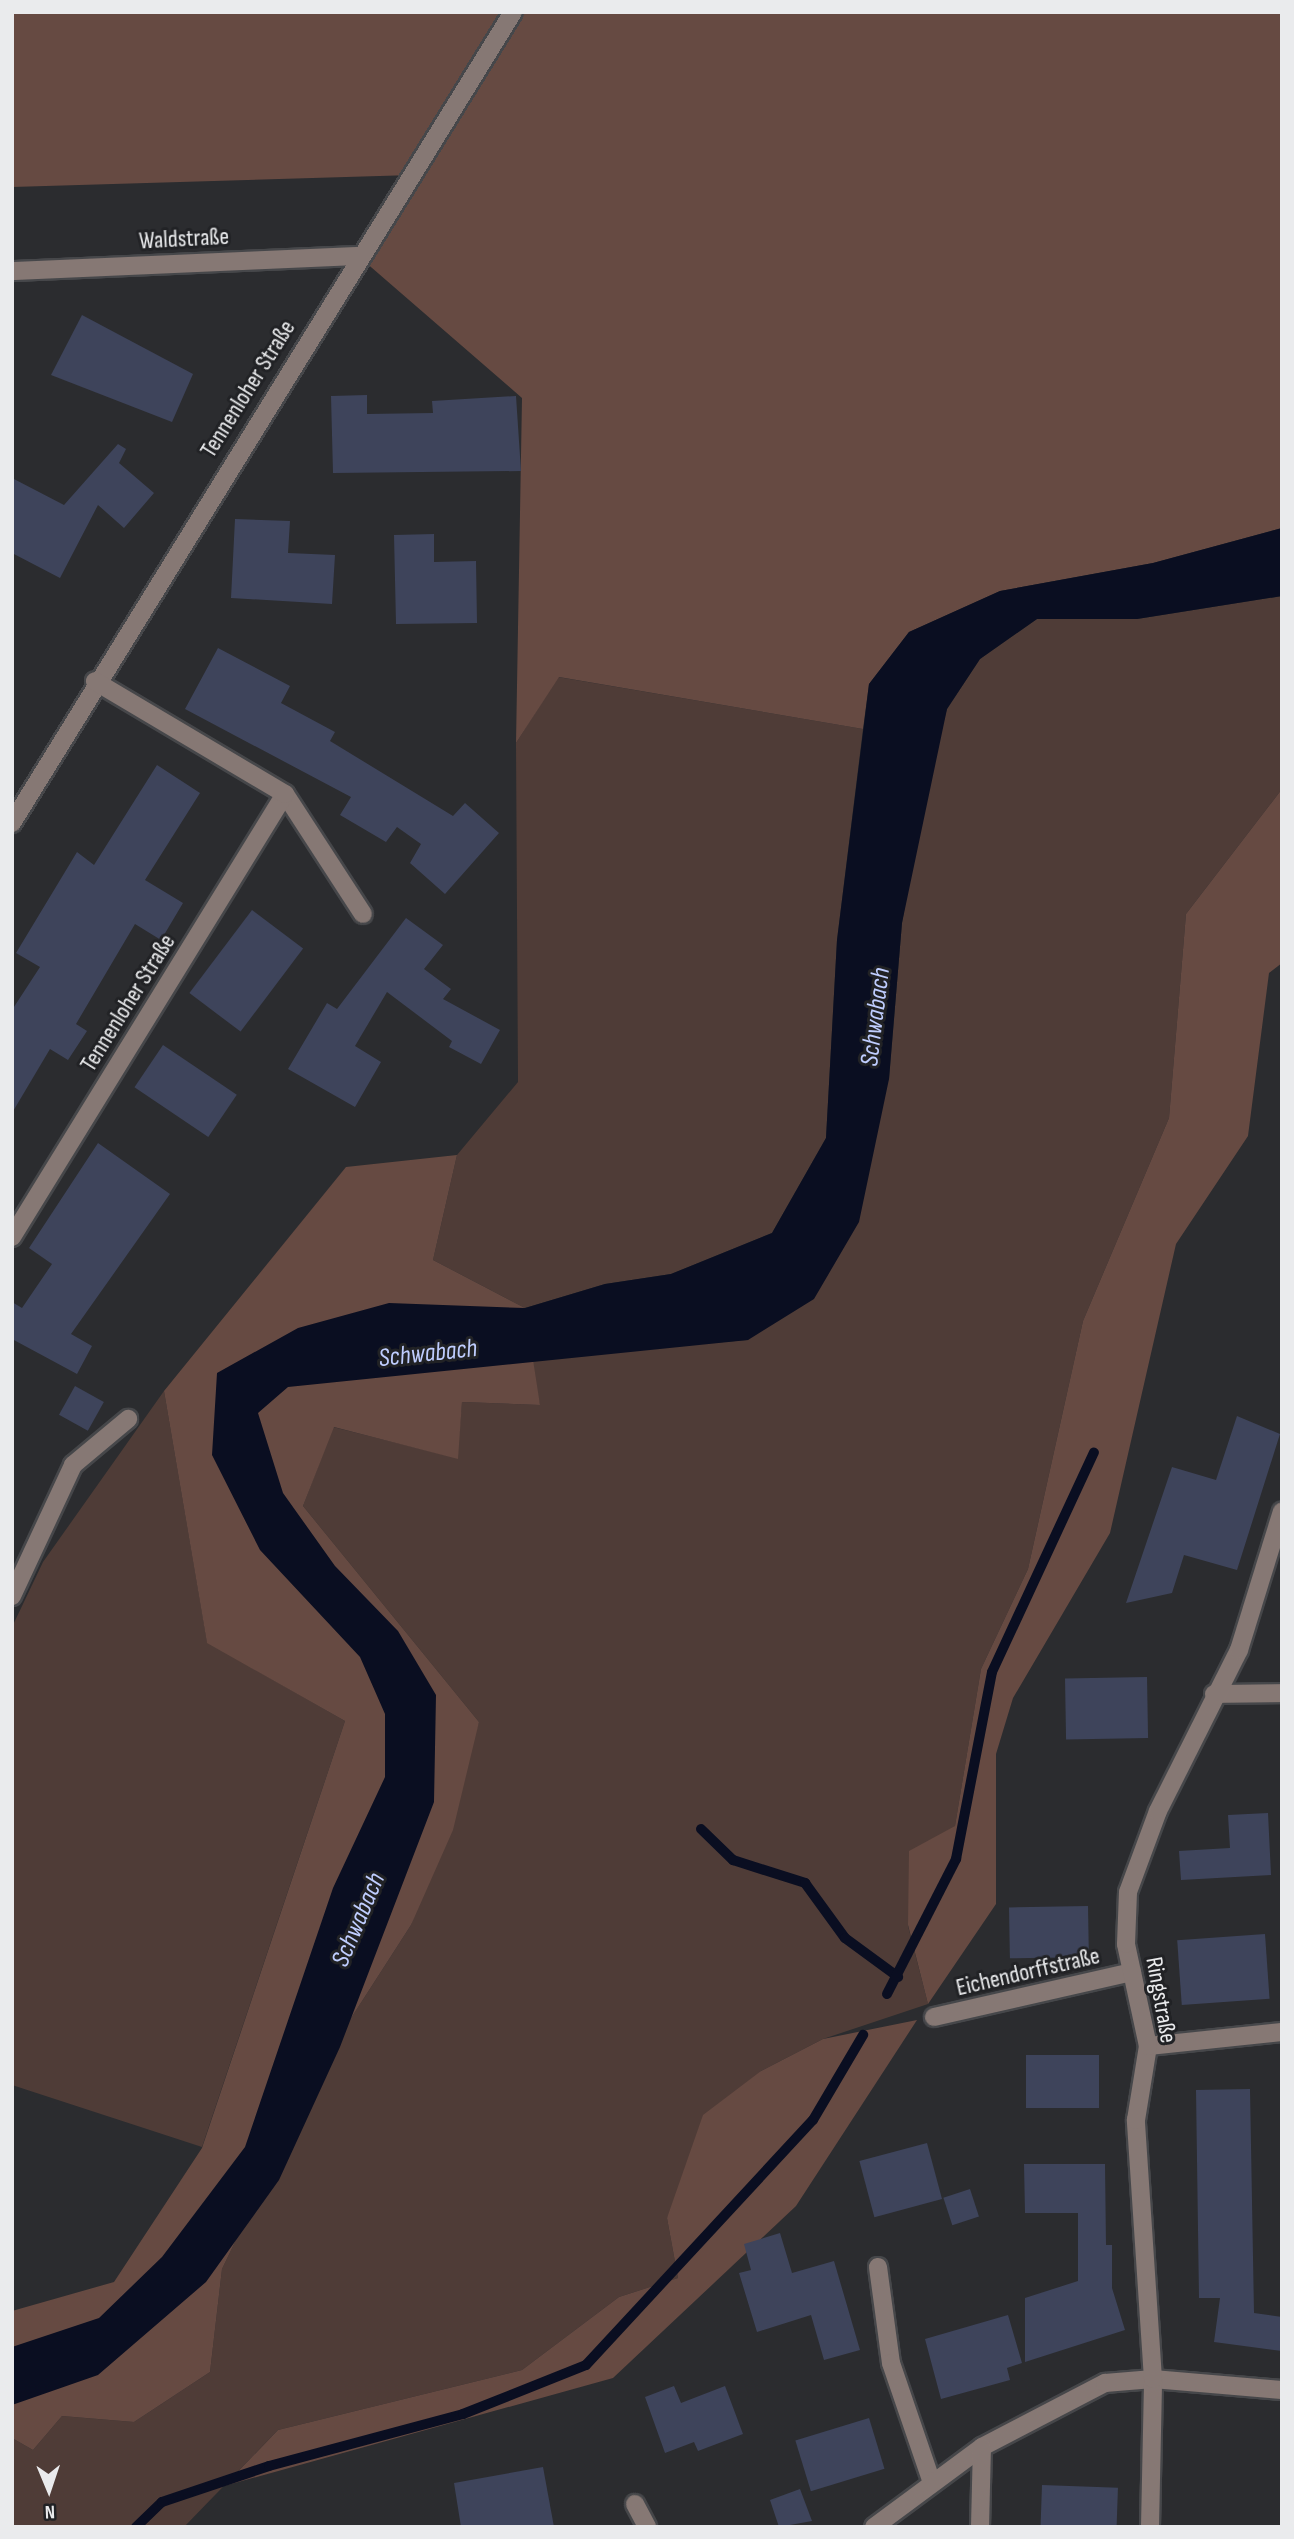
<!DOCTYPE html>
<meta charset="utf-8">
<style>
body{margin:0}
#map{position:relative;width:1294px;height:2539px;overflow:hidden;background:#2b2c2f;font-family:"Sofia Sans Condensed",sans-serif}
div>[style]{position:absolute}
.green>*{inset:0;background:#4f3c37}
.forest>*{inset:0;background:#664a42}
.water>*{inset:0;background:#0a0e21}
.stream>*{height:10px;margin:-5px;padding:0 5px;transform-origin:5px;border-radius:5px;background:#0a0e21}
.building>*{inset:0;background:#3e445b;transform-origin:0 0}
.roads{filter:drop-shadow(2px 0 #46474a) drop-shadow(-2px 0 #46474a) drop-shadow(0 2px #46474a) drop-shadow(0 -2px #46474a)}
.minor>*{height:18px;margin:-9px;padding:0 9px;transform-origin:9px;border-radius:9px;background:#867874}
span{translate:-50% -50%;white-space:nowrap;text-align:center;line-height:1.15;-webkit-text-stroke:6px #212225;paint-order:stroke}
.street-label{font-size:24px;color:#eaebed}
.water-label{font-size:26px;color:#bfcdfe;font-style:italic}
.frame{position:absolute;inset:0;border:14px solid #eaebed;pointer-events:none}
.north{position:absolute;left:14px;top:2455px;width:70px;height:70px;-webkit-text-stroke:5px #212225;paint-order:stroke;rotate:178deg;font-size:19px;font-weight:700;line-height:28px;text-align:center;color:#eaebed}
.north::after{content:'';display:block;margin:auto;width:24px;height:32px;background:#eaebed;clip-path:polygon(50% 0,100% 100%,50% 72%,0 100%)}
</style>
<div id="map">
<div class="green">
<div style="clip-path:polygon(1282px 596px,1282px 789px,1186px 914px,1169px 1118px,1083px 1321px,1028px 1569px,981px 1669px,955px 1826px,908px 1926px,928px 2004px,823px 2039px,761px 2071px,667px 2218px,678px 2278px,619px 2297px,522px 2370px,278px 2430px,184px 2527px,12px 2527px,12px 2438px,33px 2450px,62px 2416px,134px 2422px,210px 2372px,222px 2269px,317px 2071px,411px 1925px,479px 1722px,303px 1506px,333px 1427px,457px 1458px,462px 1402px,540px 1405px,528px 1358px,748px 1340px,889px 1079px,902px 923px,923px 801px,947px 709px,980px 659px,1037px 619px,1137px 619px)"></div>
<div style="clip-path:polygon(558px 677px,863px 729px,837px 940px,826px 1138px,772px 1233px,671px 1274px,605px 1284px,525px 1308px,433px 1260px,457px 1155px,518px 1082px,516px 743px)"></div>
<div style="clip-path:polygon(164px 1391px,207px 1642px,345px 1721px,202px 2147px,12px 2085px,12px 1627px,43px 1562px)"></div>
</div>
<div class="forest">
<div style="clip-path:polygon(12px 12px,1282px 12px,1282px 528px,1153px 563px,1000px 591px,909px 632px,869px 684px,863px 729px,559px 677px,516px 743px,522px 398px,364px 261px,413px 175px,12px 187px)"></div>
<div style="clip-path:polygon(1282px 789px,1282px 963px,1269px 973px,1248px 1136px,1176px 1244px,1110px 1533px,1013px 1698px,996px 1754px,996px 1904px,928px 2004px,908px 1925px,909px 1851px,955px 1826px,981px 1669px,1028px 1569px,1083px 1321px,1169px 1118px,1186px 914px)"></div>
<div style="clip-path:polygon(457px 1155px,433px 1260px,525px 1308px,540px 1405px,462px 1402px,458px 1459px,334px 1427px,303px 1506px,479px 1722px,453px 1830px,411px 1925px,317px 2071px,222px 2269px,210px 2372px,134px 2422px,62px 2416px,33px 2450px,12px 2438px,12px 2311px,114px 2282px,202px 2148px,345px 1721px,207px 1643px,164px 1391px,346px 1167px)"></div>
<div style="clip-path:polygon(917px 2020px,796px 2206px,613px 2378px,224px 2486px,278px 2430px,522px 2370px,619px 2297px,678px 2278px,667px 2218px,703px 2115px,761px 2071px,823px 2039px)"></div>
</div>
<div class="water">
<div style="clip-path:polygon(1282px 528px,1282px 596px,1137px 619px,1037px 619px,980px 659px,947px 709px,902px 923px,889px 1079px,859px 1222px,814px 1299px,748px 1340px,288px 1387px,258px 1413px,283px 1493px,335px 1566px,398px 1631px,436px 1695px,434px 1802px,340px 2047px,279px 2180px,206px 2282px,98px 2375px,12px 2405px,12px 2347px,99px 2318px,162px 2257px,245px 2147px,333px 1888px,385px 1777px,385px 1714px,360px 1657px,260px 1550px,212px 1455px,217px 1373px,298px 1328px,389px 1303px,525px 1308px,605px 1284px,671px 1274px,772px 1233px,826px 1138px,837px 940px,869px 684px,909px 632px,1000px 591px,1153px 563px)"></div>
</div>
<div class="stream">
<div style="left:701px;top:1829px;width:45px;rotate:44.1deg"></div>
<div style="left:733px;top:1860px;width:76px;rotate:17.7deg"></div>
<div style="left:805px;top:1883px;width:68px;rotate:54deg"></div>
<div style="left:845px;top:1938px;width:66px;rotate:36.3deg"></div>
<div style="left:887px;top:1994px;width:152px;rotate:-62.9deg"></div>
<div style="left:956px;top:1859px;width:190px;rotate:-79.1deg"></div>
<div style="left:992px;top:1672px;width:242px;rotate:-65.1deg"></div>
<div style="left:136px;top:2527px;width:36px;rotate:-44deg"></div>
<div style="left:162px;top:2502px;width:113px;rotate:-18.6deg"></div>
<div style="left:269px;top:2466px;width:201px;rotate:-15deg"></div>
<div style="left:463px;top:2414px;width:132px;rotate:-21.7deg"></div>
<div style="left:586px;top:2365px;width:334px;rotate:-47.2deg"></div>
<div style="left:813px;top:2120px;width:99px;rotate:-59.5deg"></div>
</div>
<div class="building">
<div style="clip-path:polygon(82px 315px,193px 374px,172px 422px,51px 375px)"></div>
<div style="clip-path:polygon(367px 395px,367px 414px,433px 413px,432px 401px,516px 396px,521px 471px,333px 473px,331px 396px)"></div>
<div style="clip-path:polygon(118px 444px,126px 449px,119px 463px,154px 493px,124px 528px,98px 505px,60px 578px,12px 553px,12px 478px,64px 505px)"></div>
<div style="clip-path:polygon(235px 519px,290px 521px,288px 553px,335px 555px,332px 604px,231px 598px)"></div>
<div style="clip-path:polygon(434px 534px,434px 562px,476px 561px,477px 623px,396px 624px,394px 535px)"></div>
<div style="clip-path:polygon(218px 648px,290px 686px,281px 703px,335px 732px,330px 741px,453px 816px,465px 803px,499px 833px,445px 894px,410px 863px,421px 844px,397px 827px,386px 842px,340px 815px,351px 797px,185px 709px)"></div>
<div style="clip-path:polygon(157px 765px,200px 793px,145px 880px,183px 903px,161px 940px,135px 924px,76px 1024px,87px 1031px,68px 1060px,50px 1049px,12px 1113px,12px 1010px,40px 967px,16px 953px,77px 852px,94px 865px)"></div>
<div style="left:252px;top:910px;width:64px;height:104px;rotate:37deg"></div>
<div style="clip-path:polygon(406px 918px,443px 945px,424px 969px,451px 989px,443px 999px,500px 1030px,481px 1064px,449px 1047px,452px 1041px,387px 992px,355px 1046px,381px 1062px,355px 1107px,288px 1069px,327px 1003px,337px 1009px)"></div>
<div style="left:163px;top:1045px;width:89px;height:51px;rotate:34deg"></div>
<div style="clip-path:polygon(98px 1143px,170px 1194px,71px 1334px,92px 1346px,77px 1374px,12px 1339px,12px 1302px,22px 1308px,52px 1264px,29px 1248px)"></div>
<div style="left:75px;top:1386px;width:33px;height:33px;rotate:29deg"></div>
<div style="clip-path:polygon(1237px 1416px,1280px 1434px,1237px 1570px,1184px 1555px,1172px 1593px,1126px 1603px,1172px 1467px,1216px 1480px)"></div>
<div style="left:1147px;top:1677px;width:61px;height:82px;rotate:89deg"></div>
<div style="clip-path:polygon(1268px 1813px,1271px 1875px,1181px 1880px,1179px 1851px,1230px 1848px,1228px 1815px)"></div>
<div style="left:1088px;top:1906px;width:51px;height:79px;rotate:89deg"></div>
<div style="left:1265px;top:1934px;width:65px;height:88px;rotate:86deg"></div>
<div style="left:1026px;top:2055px;width:73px;height:53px"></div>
<div style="clip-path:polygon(1250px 2089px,1254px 2313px,1282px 2317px,1282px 2351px,1214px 2342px,1220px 2298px,1199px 2298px,1196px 2090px)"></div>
<div style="left:927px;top:2143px;width:58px;height:70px;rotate:75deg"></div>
<div style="clip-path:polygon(1024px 2164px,1105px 2164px,1106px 2245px,1112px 2245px,1112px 2288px,1125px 2330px,1025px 2362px,1025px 2298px,1078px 2281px,1078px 2213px,1025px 2213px)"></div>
<div style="left:970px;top:2189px;width:29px;height:28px;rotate:72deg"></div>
<div style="clip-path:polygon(780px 2233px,792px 2273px,834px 2261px,860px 2350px,824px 2360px,811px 2315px,757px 2332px,739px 2273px,751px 2270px,744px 2244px)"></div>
<div style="clip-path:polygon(1008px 2315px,1022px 2363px,1007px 2368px,1010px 2380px,941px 2399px,925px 2339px)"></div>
<div style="clip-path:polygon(674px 2386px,681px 2403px,725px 2386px,743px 2434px,698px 2451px,694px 2442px,665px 2453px,645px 2397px)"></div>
<div style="left:869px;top:2418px;width:53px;height:77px;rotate:73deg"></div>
<div style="clip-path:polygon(543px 2467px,554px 2527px,461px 2527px,454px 2483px)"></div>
<div style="left:1042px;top:2485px;width:76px;height:42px;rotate:2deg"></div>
<div style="clip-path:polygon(800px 2489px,812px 2521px,779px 2527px,770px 2500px)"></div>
</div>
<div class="roads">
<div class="minor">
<div style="left:12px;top:271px;width:347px;rotate:-2.5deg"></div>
<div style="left:285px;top:794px;width:143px;rotate:57deg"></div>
<div style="left:12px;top:823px;width:953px;rotate:-58.29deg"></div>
<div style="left:12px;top:1237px;width:520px;rotate:-58.36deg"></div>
<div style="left:285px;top:794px;width:221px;rotate:-149.3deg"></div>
<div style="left:12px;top:1596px;width:145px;rotate:-65deg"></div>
<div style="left:73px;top:1465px;width:72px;rotate:-39.9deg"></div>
<div style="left:1214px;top:1694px;width:68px;rotate:-0.8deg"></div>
<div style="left:934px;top:2017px;width:203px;rotate:-12.8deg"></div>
<div style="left:1148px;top:2046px;width:135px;rotate:-6deg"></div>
<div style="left:878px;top:2267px;width:97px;rotate:82.3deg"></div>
<div style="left:891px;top:2363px;width:124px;rotate:71.1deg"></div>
<div style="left:635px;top:2504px;width:26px;rotate:62deg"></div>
<div style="left:874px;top:2527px;width:134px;rotate:-36.5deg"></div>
<div style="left:982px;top:2447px;width:139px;rotate:-27.5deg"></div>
<div style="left:1105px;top:2383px;width:48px;rotate:-4.8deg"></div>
<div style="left:1153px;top:2379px;width:129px;rotate:4.9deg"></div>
<div style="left:980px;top:2527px;width:80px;rotate:-88.6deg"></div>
<div style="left:1150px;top:2527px;width:148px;rotate:-88.8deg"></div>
<div style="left:1153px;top:2379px;width:260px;rotate:-93.8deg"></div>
<div style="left:1136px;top:2120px;width:75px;rotate:-80.8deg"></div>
<div style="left:1148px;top:2046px;width:104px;rotate:-102.2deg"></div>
<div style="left:1126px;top:1944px;width:52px;rotate:-87.8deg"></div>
<div style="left:1128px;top:1892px;width:86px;rotate:-69.7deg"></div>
<div style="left:1158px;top:1811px;width:180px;rotate:-63.3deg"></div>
<div style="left:1239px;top:1650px;width:145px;rotate:-72.8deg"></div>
</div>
</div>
<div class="street-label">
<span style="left:184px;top:239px;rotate:-3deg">Waldstraße</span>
<span style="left:248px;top:389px;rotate:-58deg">Tennenloher Straße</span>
<span style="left:128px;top:1003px;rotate:-58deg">Tennenloher Straße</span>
<span style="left:1028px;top:1972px;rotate:-13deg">Eichendorffstraße</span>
<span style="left:1161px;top:2000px;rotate:80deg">Ringstraße</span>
</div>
<div class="water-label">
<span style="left:876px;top:1017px;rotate:-83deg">Schwabach</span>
<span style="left:428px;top:1354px;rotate:-6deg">Schwabach</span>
<span style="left:359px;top:1920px;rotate:-67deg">Schwabach</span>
</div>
<div class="frame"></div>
<div class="north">N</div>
</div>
